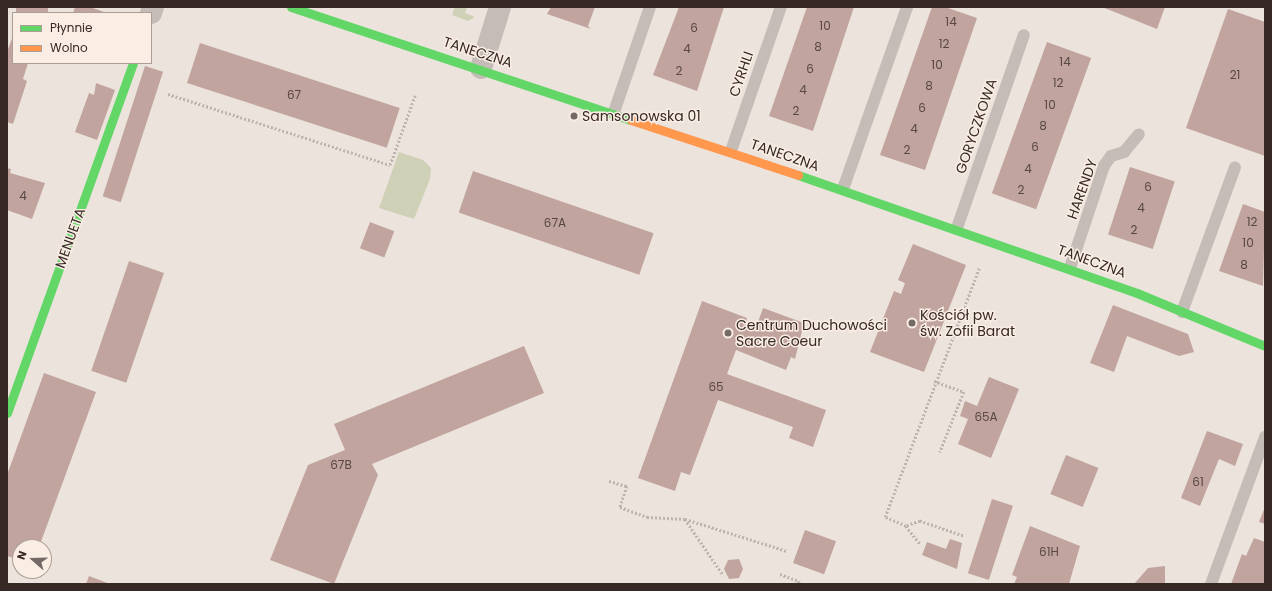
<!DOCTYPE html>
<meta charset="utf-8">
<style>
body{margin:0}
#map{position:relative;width:1272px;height:591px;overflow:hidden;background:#ece3dd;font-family:Poppins,sans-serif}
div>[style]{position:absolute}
.green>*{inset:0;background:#cfd1b6}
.building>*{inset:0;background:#c1a49e;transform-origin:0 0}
.path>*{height:2.5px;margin-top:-1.25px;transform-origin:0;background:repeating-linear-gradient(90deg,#beb4af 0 2px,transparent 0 4px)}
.lane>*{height:12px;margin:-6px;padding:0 6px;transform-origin:6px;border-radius:6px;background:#c5bcb7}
.street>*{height:22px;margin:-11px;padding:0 11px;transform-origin:11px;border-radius:11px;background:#c5bcb7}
.fast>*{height:9px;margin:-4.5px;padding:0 4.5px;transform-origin:4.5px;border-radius:4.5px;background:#63d668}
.slow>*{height:9px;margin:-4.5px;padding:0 4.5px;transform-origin:4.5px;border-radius:4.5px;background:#ff974d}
.dots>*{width:11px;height:11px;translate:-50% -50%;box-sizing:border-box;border:2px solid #faede3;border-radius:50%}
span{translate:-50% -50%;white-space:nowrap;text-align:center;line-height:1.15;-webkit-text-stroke:3px #faede3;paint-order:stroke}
.number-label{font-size:12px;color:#584743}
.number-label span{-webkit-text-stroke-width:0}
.street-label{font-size:14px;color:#352825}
.poi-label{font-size:14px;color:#352825}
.left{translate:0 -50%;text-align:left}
.frame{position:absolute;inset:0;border:8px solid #352825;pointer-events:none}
.legend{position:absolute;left:12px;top:12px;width:140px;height:52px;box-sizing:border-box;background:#faede3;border:1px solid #ab9e97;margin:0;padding:5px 7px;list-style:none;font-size:12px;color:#352825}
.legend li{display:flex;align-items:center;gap:8px;height:20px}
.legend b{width:20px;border:1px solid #ab9e97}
.north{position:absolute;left:12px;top:539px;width:40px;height:40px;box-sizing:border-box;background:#faede3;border:1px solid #ab9e97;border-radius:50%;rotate:290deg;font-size:11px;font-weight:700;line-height:16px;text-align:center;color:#352825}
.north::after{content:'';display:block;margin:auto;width:14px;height:18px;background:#756965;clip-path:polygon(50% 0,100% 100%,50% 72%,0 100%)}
</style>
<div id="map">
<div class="green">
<div style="clip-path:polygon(455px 7px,467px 7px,465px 13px,475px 17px,468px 21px,452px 15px)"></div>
<div style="clip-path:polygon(399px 152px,423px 160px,431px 168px,430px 179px,414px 219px,379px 208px)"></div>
</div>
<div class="building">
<div style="left:16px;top:7px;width:32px;height:6px"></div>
<div style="clip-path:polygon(75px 7px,90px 7px,107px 13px,73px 13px)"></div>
<div style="clip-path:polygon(551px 7px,595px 7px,588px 26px,591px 29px,547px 14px)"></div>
<div style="clip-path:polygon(679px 7px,724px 7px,697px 91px,653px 75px)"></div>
<div style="clip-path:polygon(807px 7px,854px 7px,813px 131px,769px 116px)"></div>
<div style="clip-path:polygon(932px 7px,945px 7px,977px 18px,925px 170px,880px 155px)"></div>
<div style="clip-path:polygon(1102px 7px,1165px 7px,1157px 29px)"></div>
<div style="clip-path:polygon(1228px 9px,1265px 22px,1265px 156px,1186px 128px)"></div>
<div style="clip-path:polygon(13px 36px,13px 63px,28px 63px,23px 79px,27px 81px,13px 124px,7px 122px,7px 52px)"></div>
<div style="left:1047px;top:42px;width:47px;height:161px;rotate:20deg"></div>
<div style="left:200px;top:43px;width:210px;height:42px;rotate:18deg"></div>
<div style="left:145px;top:66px;width:19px;height:137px;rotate:18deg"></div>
<div style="clip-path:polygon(96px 83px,115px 90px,97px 140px,75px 132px,89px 93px,94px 95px)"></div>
<div style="left:1130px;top:167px;width:47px;height:71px;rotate:18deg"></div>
<div style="clip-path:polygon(7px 168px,11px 169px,10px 173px,45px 183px,32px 219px,7px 210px)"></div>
<div style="left:473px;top:171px;width:191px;height:44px;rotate:19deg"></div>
<div style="clip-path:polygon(1243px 204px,1265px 212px,1263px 286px,1219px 271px)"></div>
<div style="left:370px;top:222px;width:26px;height:28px;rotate:21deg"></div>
<div style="clip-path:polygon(913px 244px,966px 265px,924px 372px,870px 352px,894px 291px,901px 294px,905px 283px,898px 280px)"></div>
<div style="left:129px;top:261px;width:37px;height:116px;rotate:19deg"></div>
<div style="clip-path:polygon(702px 301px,747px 318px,746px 322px,757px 325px,763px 308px,804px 323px,795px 359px,791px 357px,786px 370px,736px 350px,727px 374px,826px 410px,813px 447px,789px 438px,793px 427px,718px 400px,690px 475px,681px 472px,675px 491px,638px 478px)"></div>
<div style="clip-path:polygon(1113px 305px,1188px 334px,1194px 352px,1179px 356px,1127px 336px,1114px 372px,1090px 363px)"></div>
<div style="clip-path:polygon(524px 346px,544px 393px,372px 464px,378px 475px,334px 584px,270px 560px,308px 465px,345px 450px,334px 424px)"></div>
<div style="clip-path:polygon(44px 373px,96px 392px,39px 547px,20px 547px,20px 560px,7px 556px,7px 475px)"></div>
<div style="clip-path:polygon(989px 377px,1019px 389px,991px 458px,958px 444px,968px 419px,960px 416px,965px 401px,977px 406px)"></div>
<div style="clip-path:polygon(1207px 431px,1243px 444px,1235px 466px,1219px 459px,1200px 506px,1181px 498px)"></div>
<div style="left:1066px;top:455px;width:35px;height:42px;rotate:22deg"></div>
<div style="left:992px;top:499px;width:22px;height:78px;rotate:18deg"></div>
<div style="clip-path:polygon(1265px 507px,1265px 524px,1259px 522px)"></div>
<div style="clip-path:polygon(1030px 526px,1080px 546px,1069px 584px,1014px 584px,1017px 577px,1012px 575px)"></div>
<div style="left:805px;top:530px;width:33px;height:35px;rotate:20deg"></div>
<div style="clip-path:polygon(1254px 538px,1265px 542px,1265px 584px,1231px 584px,1242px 554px,1246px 556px)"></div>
<div style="clip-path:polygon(950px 539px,962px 543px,957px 569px,922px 555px,927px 542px,946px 549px)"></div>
<div style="clip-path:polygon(739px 559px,743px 569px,739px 578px,729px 579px,724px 569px,728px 560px)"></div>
<div style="clip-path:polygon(1165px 566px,1165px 584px,1134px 584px,1148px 568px)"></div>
<div style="clip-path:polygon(89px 576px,110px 584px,86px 584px)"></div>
</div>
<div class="path">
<div style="left:168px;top:94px;width:233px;rotate:17.7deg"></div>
<div style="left:390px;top:165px;width:74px;rotate:-70.3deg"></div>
<div style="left:934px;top:381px;width:32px;rotate:20deg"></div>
<div style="left:964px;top:392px;width:65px;rotate:111.8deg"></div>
<div style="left:609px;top:481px;width:19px;rotate:16deg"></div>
<div style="left:627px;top:486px;width:22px;rotate:108deg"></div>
<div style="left:620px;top:507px;width:29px;rotate:20deg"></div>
<div style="left:647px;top:517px;width:38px;rotate:3deg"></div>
<div style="left:685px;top:519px;width:107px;rotate:17.4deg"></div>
<div style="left:685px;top:519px;width:68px;rotate:55.8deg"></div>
<div style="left:906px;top:526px;width:23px;rotate:52deg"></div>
<div style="left:963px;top:536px;width:46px;rotate:-160.8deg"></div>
<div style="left:920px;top:521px;width:15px;rotate:160deg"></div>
<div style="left:906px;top:526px;width:23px;rotate:-157deg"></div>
<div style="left:885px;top:517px;width:266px;rotate:-69.3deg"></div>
<div style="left:780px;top:574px;width:20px;rotate:20deg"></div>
<div style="left:799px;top:581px;width:3px;rotate:90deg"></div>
</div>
<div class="lane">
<div style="left:614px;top:112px;width:111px;rotate:-71.1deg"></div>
<div style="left:731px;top:151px;width:152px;rotate:-70.9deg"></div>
<div style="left:843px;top:189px;width:193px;rotate:-70.6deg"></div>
<div style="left:957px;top:228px;width:204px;rotate:-70.9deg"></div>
<div style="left:1070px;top:268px;width:108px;rotate:-71.6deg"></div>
<div style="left:1104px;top:166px;width:12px;rotate:-55deg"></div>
<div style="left:1111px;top:156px;width:14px;rotate:-17deg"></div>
<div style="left:1124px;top:152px;width:23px;rotate:-50deg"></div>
<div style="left:1182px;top:312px;width:154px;rotate:-69.9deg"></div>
<div style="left:1211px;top:584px;width:157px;rotate:-69.8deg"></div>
</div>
<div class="street">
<div style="left:151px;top:13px;width:6px;rotate:-72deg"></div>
<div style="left:481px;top:68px;width:64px;rotate:-72.7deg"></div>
</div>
<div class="fast">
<div style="left:291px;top:7px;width:358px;rotate:18.4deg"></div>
<div style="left:798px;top:175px;width:359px;rotate:19.2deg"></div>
<div style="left:1137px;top:293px;width:139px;rotate:22.5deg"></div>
<div style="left:7px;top:413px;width:372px;rotate:-70.2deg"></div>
</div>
<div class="slow">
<div style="left:631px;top:120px;width:176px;rotate:18.2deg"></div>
</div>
<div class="dots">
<div style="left:574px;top:116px;background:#756965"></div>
<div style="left:912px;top:323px;background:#756965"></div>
<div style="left:728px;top:333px;background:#756965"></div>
</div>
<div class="number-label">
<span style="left:951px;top:22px">14</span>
<span style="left:825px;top:26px">10</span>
<span style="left:694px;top:28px">6</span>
<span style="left:944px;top:44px">12</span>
<span style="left:818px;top:47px">8</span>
<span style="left:687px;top:49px">4</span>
<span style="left:1065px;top:62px">14</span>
<span style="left:937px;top:65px">10</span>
<span style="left:810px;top:69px">6</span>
<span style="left:679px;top:71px">2</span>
<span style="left:1235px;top:75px">21</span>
<span style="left:1058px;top:83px">12</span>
<span style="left:929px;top:86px">8</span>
<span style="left:803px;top:90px">4</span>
<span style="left:294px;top:95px">67</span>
<span style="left:1050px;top:105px">10</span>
<span style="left:922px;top:108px">6</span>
<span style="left:796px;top:111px">2</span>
<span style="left:1043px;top:126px">8</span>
<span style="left:914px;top:129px">4</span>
<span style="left:1035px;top:147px">6</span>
<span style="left:907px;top:150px">2</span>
<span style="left:1028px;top:169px">4</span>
<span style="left:1148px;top:187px">6</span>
<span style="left:1021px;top:190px">2</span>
<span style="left:23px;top:196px">4</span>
<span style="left:1141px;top:208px">4</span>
<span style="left:1252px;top:222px">12</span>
<span style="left:555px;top:223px">67A</span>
<span style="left:1134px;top:230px">2</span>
<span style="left:1248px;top:243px">10</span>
<span style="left:1244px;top:265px">8</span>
<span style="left:716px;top:387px">65</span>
<span style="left:986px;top:417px">65A</span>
<span style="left:341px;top:465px">67B</span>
<span style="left:1198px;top:482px">61</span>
<span style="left:1049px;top:552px">61H</span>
</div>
<div class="street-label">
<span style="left:478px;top:52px;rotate:18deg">TANECZNA</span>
<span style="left:741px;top:74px;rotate:-71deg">CYRHLI</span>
<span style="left:976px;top:126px;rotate:-71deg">GORYCZKOWA</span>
<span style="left:785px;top:155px;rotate:19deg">TANECZNA</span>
<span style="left:1082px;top:189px;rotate:-70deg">HARENDY</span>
<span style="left:70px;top:238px;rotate:-70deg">MENUETA</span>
<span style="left:1092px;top:261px;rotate:20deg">TANECZNA</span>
</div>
<div class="poi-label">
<span class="left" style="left:582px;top:116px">Samsonowska 01</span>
<span class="left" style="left:920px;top:323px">Kościół pw.<br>św. Zofii Barat</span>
<span class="left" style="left:736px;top:333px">Centrum Duchowości<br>Sacre Coeur</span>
</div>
<div class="frame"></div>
<ul class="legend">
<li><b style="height:5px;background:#63d668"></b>Płynnie</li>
<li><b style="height:5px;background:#ff974d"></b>Wolno</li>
</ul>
<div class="north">N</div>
</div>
